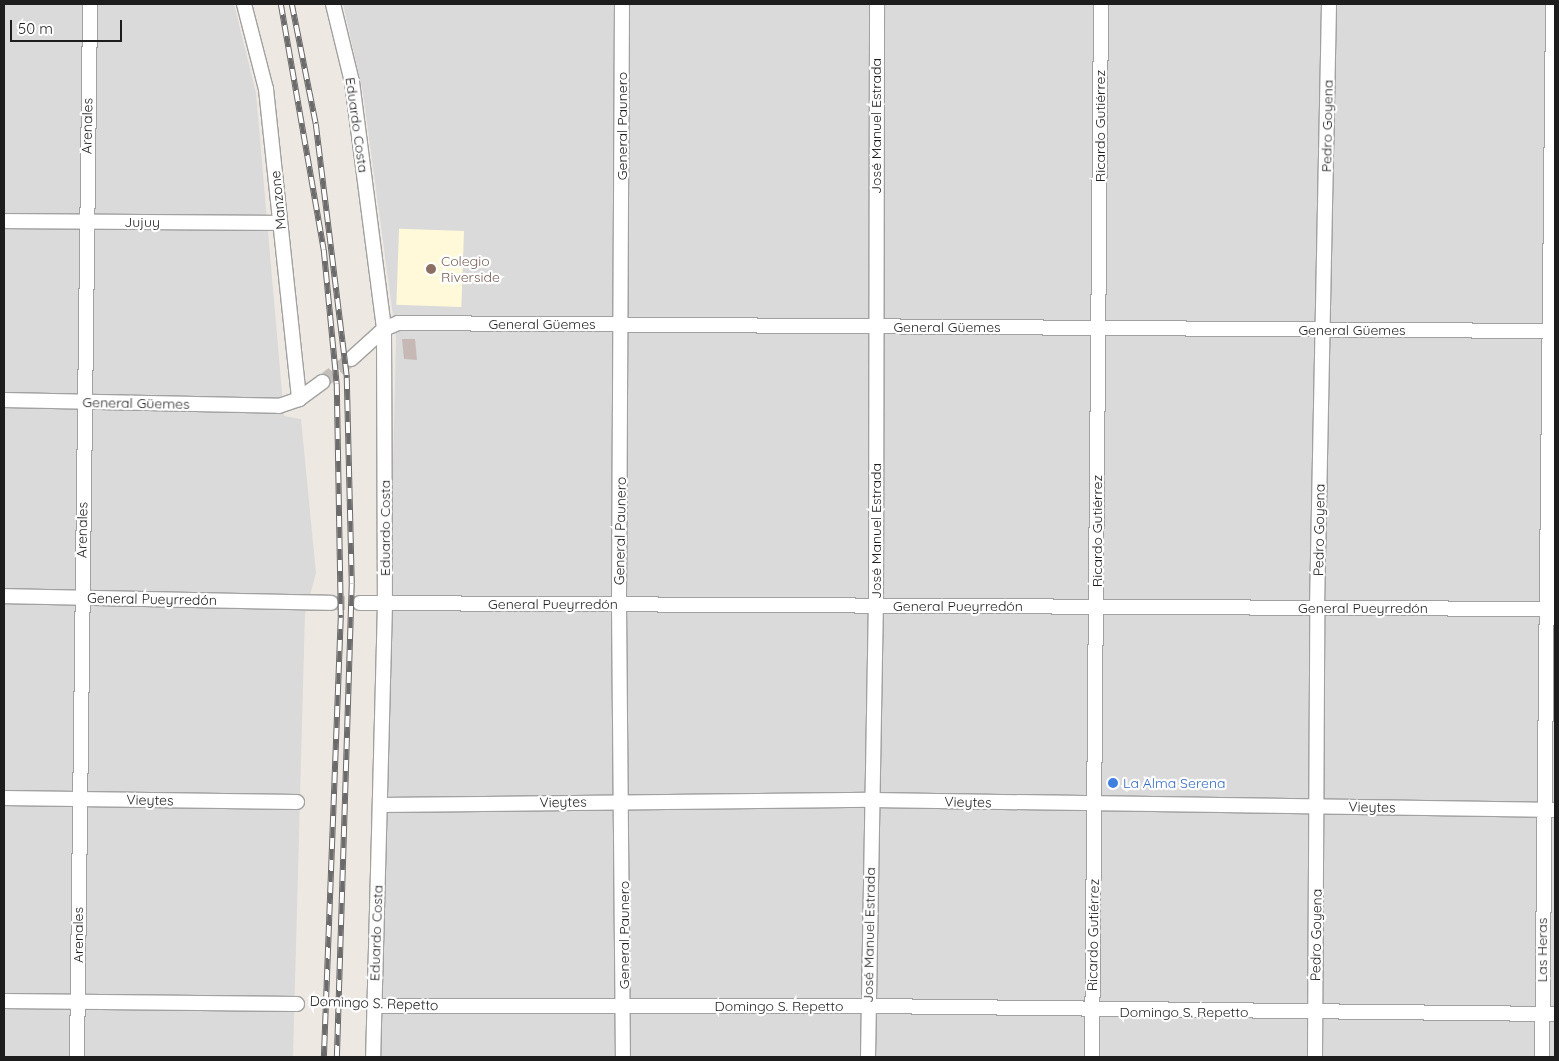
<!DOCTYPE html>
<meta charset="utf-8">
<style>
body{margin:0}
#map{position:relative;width:1559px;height:1061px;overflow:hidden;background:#eee8e2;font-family:Quicksand,sans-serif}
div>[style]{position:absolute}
.residential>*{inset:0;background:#dbdada}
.education>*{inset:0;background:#fff9da;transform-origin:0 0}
.building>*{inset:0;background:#c6b9b5}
.street-tunnel>*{height:14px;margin-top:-7px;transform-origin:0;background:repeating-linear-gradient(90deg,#c4bfbb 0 14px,transparent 0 21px)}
.path>*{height:2.5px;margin-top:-1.25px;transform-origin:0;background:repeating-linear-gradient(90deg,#fe646e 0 2.5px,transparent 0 5px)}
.roads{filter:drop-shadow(1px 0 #a1a1a1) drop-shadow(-1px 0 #a1a1a1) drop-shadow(0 1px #a1a1a1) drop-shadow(0 -1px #a1a1a1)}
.street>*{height:14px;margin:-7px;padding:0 7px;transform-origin:7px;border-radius:7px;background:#fff}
.rail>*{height:5.5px;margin-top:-2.75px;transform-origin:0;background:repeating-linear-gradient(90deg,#fff 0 11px,#6b6b6b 0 22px);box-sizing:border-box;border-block:1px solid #6b6b6b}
.dots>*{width:14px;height:14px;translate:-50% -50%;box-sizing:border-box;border:2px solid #fff;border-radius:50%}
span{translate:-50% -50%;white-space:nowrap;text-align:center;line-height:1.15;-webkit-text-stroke:4.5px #fff;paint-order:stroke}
.street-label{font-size:14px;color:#1d1d1d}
.education-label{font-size:14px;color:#785e54}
.left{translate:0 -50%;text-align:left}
.shop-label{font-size:14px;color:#366cbe}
.frame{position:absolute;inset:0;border:5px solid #1d1d1d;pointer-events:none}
.scale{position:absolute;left:10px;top:20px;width:112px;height:22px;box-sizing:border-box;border:2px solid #1d1d1d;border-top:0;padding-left:6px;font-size:15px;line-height:18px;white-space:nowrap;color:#1d1d1d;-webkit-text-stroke:4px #fff;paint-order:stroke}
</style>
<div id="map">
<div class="residential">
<div style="clip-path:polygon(4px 4px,234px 4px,256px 93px,284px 416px,301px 419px,316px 573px,305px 614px,293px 1057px,4px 1057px)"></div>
<div style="clip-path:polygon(343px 4px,1555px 4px,1555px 1057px,379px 1057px,396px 338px,363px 93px)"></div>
</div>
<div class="education">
<div style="left:464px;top:231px;width:76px;height:65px;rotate:92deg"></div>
</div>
<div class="building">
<div style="clip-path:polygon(402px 339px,415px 339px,417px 360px,404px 359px)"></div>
</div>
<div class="street-tunnel">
<div style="left:322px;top:382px;width:37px;rotate:-38deg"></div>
<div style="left:331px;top:603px;width:29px"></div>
</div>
<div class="path">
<div style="left:311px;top:1001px;width:50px;rotate:4.6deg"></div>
</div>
<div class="roads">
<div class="street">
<div style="left:244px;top:4px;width:88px;rotate:75.5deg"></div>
<div style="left:266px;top:89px;width:312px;rotate:83.9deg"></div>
<div style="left:333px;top:4px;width:80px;rotate:76.3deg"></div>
<div style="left:352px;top:82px;width:249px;rotate:82.6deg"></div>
<div style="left:384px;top:329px;width:275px;rotate:89.8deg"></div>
<div style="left:385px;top:604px;width:453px;rotate:91.5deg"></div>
<div style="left:622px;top:4px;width:601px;rotate:90.29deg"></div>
<div style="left:619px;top:605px;width:452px;rotate:89.5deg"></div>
<div style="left:4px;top:221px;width:276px;rotate:0.4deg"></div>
<div style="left:351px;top:359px;width:45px;rotate:-42.3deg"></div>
<div style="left:384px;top:329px;width:15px;rotate:-23deg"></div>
<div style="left:398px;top:323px;width:1157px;rotate:0.4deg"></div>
<div style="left:4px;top:400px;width:275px;rotate:1.2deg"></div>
<div style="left:279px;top:406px;width:21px;rotate:-19deg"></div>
<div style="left:299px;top:399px;width:29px;rotate:-36deg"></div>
<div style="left:4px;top:596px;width:327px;rotate:1.2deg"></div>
<div style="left:360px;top:603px;width:1195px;rotate:0.29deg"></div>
<div style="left:4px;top:798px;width:293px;rotate:0.8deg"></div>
<div style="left:380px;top:805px;width:492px;rotate:-0.6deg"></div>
<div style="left:872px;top:800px;width:683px;rotate:0.84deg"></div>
<div style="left:4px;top:1001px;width:293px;rotate:0.6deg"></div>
<div style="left:374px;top:1006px;width:494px"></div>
<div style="left:868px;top:1006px;width:687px;rotate:0.67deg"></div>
<div style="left:77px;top:1057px;width:1053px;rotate:-89.29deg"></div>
<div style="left:868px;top:1057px;width:451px;rotate:-89deg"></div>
<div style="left:876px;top:606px;width:602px;rotate:-89.9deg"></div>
<div style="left:1092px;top:1057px;width:1053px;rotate:-89.51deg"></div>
<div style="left:1315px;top:1057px;width:449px;rotate:-89.7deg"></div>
<div style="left:1317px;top:608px;width:604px;rotate:-88.86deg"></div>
<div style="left:1542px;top:1057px;width:1053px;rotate:-89.4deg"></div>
</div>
</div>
<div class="rail">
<div style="left:281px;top:4px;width:250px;rotate:80.1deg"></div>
<div style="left:324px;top:250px;width:135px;rotate:84.5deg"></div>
<div style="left:337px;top:384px;width:234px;rotate:89deg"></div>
<div style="left:341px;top:618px;width:439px;rotate:92.2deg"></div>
<div style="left:292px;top:4px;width:122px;rotate:78.7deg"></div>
<div style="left:316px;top:124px;width:256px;rotate:83deg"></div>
<div style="left:347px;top:378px;width:206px;rotate:88.6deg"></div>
<div style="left:352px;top:584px;width:473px;rotate:91.8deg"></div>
</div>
<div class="dots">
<div style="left:431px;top:269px;background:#8d6e63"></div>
<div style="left:1113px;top:783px;background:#3f7fe0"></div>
</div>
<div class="street-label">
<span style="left:357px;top:125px;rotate:82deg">Eduardo Costa</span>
<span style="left:87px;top:126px;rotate:-89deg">Arenales</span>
<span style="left:622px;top:126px;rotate:-90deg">General Paunero</span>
<span style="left:876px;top:126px;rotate:-90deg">José Manuel Estrada</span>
<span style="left:1100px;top:126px;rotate:-90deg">Ricardo Gutiérrez</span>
<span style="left:1327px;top:126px;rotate:-89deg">Pedro Goyena</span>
<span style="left:278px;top:200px;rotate:-96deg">Manzone</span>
<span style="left:142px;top:222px">Jujuy</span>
<span style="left:542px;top:324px">General Güemes</span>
<span style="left:947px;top:327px">General Güemes</span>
<span style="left:1352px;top:330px">General Güemes</span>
<span style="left:136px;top:403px;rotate:1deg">General Güemes</span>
<span style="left:385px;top:528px;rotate:-90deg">Eduardo Costa</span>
<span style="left:82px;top:530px;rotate:-89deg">Arenales</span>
<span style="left:1319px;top:530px;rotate:-89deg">Pedro Goyena</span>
<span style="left:620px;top:531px;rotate:-89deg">General Paunero</span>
<span style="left:876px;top:531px;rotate:-90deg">José Manuel Estrada</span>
<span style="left:1097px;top:531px;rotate:-90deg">Ricardo Gutiérrez</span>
<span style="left:152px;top:599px;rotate:1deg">General Pueyrredón</span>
<span style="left:553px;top:604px">General Pueyrredón</span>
<span style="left:958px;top:606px">General Pueyrredón</span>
<span style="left:1363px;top:608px">General Pueyrredón</span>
<span style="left:150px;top:800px;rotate:1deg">Vieytes</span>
<span style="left:563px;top:802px;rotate:-1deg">Vieytes</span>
<span style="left:968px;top:802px;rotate:1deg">Vieytes</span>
<span style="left:1372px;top:807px;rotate:1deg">Vieytes</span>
<span style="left:376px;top:933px;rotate:-88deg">Eduardo Costa</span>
<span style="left:78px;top:935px;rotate:-90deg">Arenales</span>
<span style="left:624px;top:935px;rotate:-90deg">General Paunero</span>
<span style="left:869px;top:935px;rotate:-89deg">José Manuel Estrada</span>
<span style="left:1093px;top:935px;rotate:-89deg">Ricardo Gutiérrez</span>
<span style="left:1316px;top:935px;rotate:-89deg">Pedro Goyena</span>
<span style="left:1542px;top:950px;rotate:-90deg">Las Heras</span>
<span style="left:374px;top:1003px;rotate:2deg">Domingo S. Repetto</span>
<span style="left:779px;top:1006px">Domingo S. Repetto</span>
<span style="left:1184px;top:1012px">Domingo S. Repetto</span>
</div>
<div class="education-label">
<span class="left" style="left:441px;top:269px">Colegio<br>Riverside</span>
</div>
<div class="shop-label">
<span class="left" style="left:1123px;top:783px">La Alma Serena</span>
</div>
<div class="frame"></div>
<div class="scale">50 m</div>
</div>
